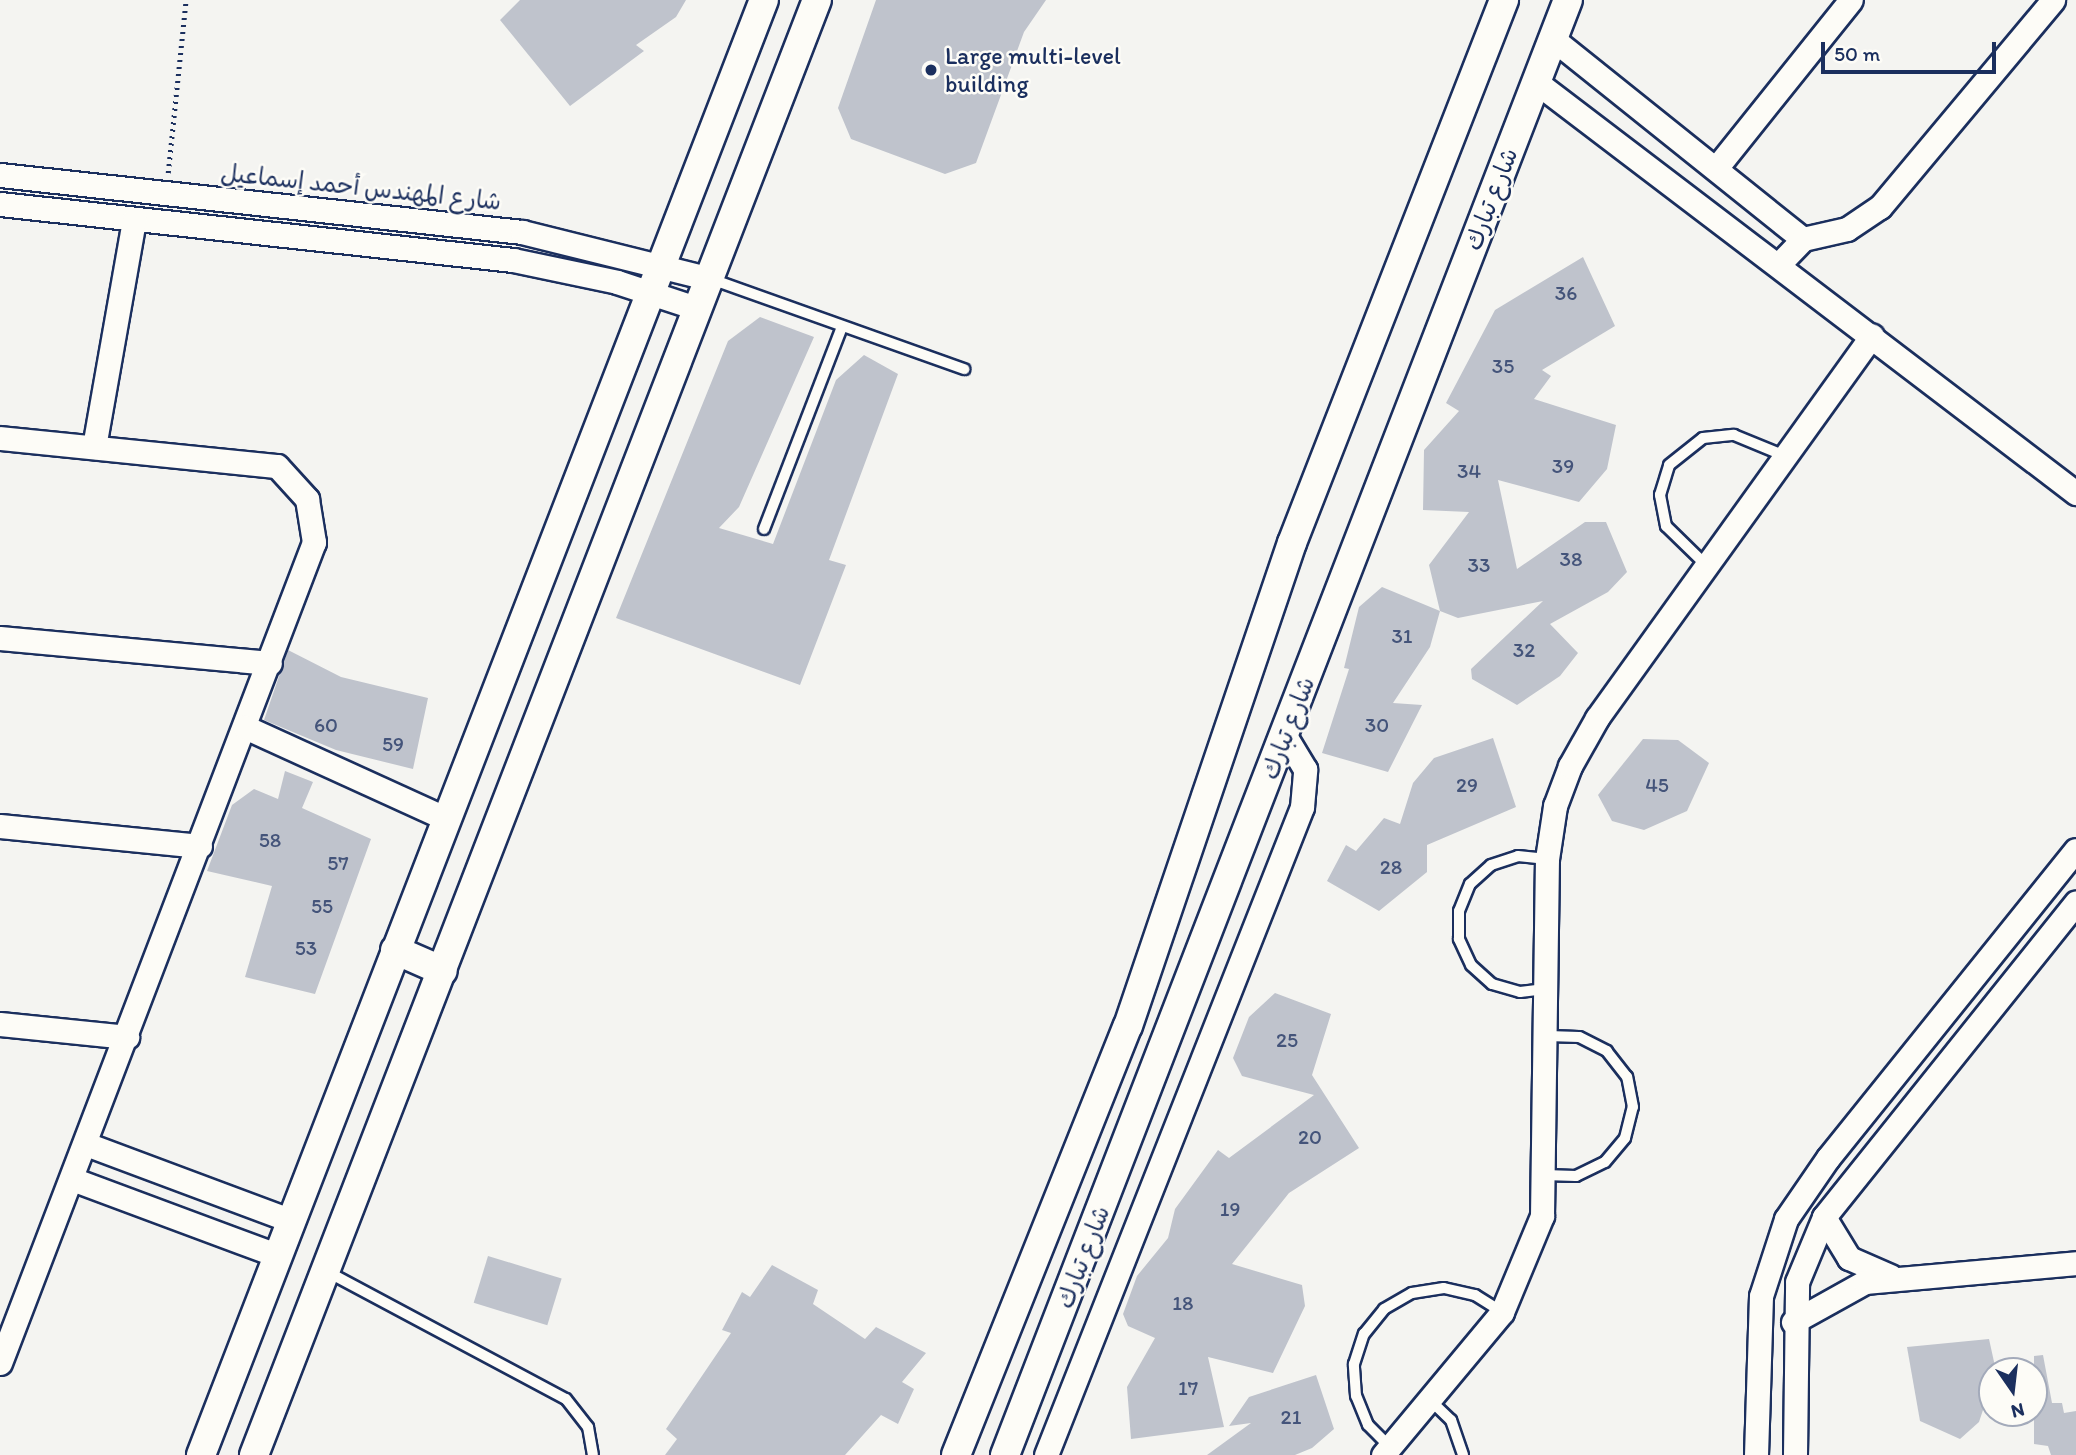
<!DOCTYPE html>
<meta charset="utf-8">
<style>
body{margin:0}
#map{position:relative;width:2076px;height:1455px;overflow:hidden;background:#f4f4f1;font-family:Itim,"Playpen Sans Arabic",sans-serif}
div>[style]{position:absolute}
.building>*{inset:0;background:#bfc3cc;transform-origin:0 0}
.path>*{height:4.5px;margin-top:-2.25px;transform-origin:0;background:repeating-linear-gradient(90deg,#1b2f5e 0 2px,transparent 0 7px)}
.roads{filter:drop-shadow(2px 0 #1b2f5e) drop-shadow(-2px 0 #1b2f5e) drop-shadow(0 2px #1b2f5e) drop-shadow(0 -2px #1b2f5e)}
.service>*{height:10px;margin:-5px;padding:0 5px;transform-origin:5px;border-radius:5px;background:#fdfcf7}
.minor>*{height:23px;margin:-11.5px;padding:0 11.5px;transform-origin:11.5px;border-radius:11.5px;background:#fdfcf7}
.tertiary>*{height:28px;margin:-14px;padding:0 14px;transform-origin:14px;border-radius:14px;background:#fdfcf7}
.dots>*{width:19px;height:19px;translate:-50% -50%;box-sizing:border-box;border:4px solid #fdfcf7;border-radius:50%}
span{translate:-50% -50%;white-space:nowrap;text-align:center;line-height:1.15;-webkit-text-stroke:5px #fdfcf7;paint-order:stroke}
.number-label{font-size:21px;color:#44547a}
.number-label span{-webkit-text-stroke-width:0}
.poi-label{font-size:24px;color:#1b2f5e}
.left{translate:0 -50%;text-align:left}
.street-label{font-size:24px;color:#1b2f5e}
.north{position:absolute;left:1978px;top:1357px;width:70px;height:70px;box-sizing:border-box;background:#fdfcf7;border:2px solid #a3aaba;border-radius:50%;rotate:166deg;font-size:19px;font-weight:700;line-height:28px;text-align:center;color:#1b2f5e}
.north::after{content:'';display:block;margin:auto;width:24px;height:32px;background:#1b2f5e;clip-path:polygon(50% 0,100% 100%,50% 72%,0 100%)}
.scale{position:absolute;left:1821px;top:42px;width:175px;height:32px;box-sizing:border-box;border:4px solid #1b2f5e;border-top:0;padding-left:9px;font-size:21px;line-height:24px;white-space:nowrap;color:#1b2f5e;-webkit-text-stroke:5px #fdfcf7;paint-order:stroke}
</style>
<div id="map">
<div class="building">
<div style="clip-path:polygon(520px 0,686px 0,676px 17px,636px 45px,644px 51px,570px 106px,500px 20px)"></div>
<div style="clip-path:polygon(876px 0,1046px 0,1024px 32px,976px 163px,945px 174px,851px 139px,838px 108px)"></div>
<div style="clip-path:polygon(1583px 257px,1615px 326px,1542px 370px,1551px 376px,1534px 399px,1616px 425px,1607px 469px,1579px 502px,1498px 480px,1517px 569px,1585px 522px,1606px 522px,1627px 572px,1608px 592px,1550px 624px,1578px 653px,1560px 676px,1517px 705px,1472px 679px,1471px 669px,1543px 601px,1458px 618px,1440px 611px,1429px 565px,1469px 512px,1423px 510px,1424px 450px,1459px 411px,1446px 403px,1495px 310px)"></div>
<div style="clip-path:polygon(760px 317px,814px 337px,739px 507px,719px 528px,773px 544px,836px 380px,864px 355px,898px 374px,829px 560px,846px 565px,800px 685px,616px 618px,728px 341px)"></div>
<div style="clip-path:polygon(1382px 587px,1440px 611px,1430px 647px,1393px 703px,1422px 705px,1388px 772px,1322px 753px,1349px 669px,1344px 668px,1359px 607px)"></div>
<div style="clip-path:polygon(288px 650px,341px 677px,428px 698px,413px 769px,336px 750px,264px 720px)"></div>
<div style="clip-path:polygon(1493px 738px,1516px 807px,1427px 845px,1427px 872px,1379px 911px,1327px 881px,1346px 845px,1356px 851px,1384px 818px,1400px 824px,1413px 783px,1434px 758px)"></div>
<div style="clip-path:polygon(1643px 739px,1678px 740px,1709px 763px,1687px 811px,1644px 830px,1612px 821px,1598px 795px)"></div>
<div style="clip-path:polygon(285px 771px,313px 782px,302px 808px,371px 839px,315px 994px,245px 977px,272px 886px,207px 871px,232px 805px,254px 789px,278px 799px)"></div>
<div style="clip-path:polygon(1275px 993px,1331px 1014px,1312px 1075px,1359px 1148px,1289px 1193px,1232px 1264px,1302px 1285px,1305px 1306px,1273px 1373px,1208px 1357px,1224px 1427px,1131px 1439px,1127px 1387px,1155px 1338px,1128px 1326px,1123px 1314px,1137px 1276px,1168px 1238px,1175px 1209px,1218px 1150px,1229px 1158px,1314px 1095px,1242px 1076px,1233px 1058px,1249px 1017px)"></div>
<div style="left:488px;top:1256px;width:77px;height:49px;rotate:17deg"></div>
<div style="clip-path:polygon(772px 1265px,818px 1290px,813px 1304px,865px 1339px,876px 1327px,926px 1353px,902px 1382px,914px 1389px,898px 1424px,881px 1415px,845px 1455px,665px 1455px,677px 1439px,666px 1429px,731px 1333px,722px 1330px,742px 1292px,750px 1297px)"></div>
<div style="clip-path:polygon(1989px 1339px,1996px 1371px,1979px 1422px,1960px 1439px,1920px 1421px,1907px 1347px)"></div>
<div style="clip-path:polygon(2043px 1355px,2052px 1403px,2062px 1403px,2064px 1413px,2076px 1411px,2076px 1455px,2051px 1455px,2048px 1446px,2034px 1444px,2034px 1356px)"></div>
<div style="clip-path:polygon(1316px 1375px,1334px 1429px,1312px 1448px,1295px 1455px,1207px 1455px,1251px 1423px,1229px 1426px,1249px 1397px)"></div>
</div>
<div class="path">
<div style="left:168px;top:173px;width:174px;rotate:-84.1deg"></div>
</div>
<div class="roads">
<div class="service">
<div style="left:711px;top:279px;width:269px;rotate:19.6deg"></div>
<div style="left:764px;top:529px;width:217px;rotate:-68.9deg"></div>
<div style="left:1706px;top:565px;width:56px;rotate:-135.7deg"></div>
<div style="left:1666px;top:526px;width:32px;rotate:-101deg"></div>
<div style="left:1660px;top:495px;width:31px;rotate:-73deg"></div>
<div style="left:1669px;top:465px;width:43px;rotate:-38.5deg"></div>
<div style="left:1703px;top:438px;width:31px;rotate:-6deg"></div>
<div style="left:1734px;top:435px;width:55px;rotate:22.4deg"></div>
<div style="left:1545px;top:989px;width:25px;rotate:173deg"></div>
<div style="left:1520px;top:992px;width:29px;rotate:-164deg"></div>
<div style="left:1492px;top:984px;width:28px;rotate:-138deg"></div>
<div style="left:1471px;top:965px;width:29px;rotate:-115deg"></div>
<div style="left:1459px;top:939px;width:28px;rotate:-90deg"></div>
<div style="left:1459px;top:911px;width:29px;rotate:-68deg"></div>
<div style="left:1470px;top:884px;width:28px;rotate:-42deg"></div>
<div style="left:1491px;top:865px;width:28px;rotate:-18deg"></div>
<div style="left:1518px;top:856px;width:29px;rotate:6deg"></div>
<div style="left:1544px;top:1175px;width:32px;rotate:2deg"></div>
<div style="left:1576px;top:1176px;width:32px;rotate:-26deg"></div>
<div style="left:1605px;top:1162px;width:31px;rotate:-50deg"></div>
<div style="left:1625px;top:1138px;width:32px;rotate:-76deg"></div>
<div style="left:1633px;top:1107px;width:31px;rotate:-101deg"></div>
<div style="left:1627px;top:1077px;width:33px;rotate:-128deg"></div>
<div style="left:1607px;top:1051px;width:31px;rotate:-153deg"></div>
<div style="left:1579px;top:1037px;width:31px;rotate:-178deg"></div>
<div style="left:326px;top:1271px;width:272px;rotate:28.1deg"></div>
<div style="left:566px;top:1399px;width:36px;rotate:52deg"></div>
<div style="left:588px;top:1427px;width:28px;rotate:80deg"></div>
<div style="left:1431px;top:1401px;width:28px;rotate:44deg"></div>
<div style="left:1451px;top:1420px;width:37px;rotate:71deg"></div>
<div style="left:1390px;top:1447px;width:31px;rotate:-135deg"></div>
<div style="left:1368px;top:1425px;width:31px;rotate:-112deg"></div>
<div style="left:1356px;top:1396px;width:32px;rotate:-94deg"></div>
<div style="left:1354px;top:1364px;width:32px;rotate:-72deg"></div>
<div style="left:1364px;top:1334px;width:32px;rotate:-51deg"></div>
<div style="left:1384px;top:1309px;width:32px;rotate:-30deg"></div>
<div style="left:1412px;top:1293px;width:32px;rotate:-9deg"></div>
<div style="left:1444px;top:1288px;width:32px;rotate:13deg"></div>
<div style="left:1475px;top:1295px;width:32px;rotate:32deg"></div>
</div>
<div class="minor">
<div style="left:1553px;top:39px;width:320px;rotate:38.7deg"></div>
<div style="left:1536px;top:82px;width:679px;rotate:37.28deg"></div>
<div style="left:1717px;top:167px;width:214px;rotate:-51.3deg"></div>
<div style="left:0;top:175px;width:525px;rotate:6.23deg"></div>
<div style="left:522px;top:232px;width:195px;rotate:14deg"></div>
<div style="left:0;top:204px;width:516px;rotate:6.23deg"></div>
<div style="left:513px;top:260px;width:106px;rotate:11.9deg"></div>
<div style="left:617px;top:282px;width:86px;rotate:18.2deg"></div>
<div style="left:1780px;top:263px;width:33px;rotate:-46deg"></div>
<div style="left:1803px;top:239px;width:45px;rotate:-12.8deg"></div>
<div style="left:1847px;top:229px;width:40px;rotate:-34deg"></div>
<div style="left:1880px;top:207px;width:270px;rotate:-50.1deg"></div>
<div style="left:0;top:438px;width:278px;rotate:5.8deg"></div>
<div style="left:277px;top:466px;width:45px;rotate:47.7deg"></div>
<div style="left:307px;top:499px;width:44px;rotate:80.8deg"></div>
<div style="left:314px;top:542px;width:879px;rotate:110.93deg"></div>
<div style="left:94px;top:447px;width:231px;rotate:-80deg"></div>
<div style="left:0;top:638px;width:271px;rotate:5.3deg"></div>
<div style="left:245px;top:727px;width:220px;rotate:24.5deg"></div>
<div style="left:0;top:826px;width:201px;rotate:5.7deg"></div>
<div style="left:0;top:1024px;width:128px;rotate:5.8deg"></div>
<div style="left:86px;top:1144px;width:220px;rotate:20.5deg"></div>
<div style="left:72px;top:1179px;width:221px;rotate:20.4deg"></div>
<div style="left:1824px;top:1217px;width:48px;rotate:58.6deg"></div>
<div style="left:1849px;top:1258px;width:45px;rotate:23.7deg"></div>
<div style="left:1793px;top:1322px;width:82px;rotate:-29.1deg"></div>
<div style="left:1865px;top:1282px;width:212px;rotate:-5.1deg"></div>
<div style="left:1046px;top:1455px;width:697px;rotate:-68.44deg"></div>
<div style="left:1302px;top:807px;width:38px;rotate:-85deg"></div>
<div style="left:1305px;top:769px;width:39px;rotate:-121deg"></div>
<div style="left:1383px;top:1455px;width:186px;rotate:-50.2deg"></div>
<div style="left:1502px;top:1312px;width:104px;rotate:-67.4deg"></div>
<div style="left:1542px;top:1216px;width:357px;rotate:-89.2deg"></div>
<div style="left:1547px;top:859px;width:54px;rotate:-81.4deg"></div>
<div style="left:1555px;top:806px;width:43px;rotate:-69.4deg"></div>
<div style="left:1570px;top:766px;width:55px;rotate:-60.6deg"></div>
<div style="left:1597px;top:718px;width:471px;rotate:-54.3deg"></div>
<div style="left:1756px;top:1455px;width:159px;rotate:-88.2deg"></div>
<div style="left:1761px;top:1296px;width:81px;rotate:-72deg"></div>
<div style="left:1786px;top:1219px;width:74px;rotate:-55.5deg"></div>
<div style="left:1828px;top:1158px;width:395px;rotate:-51.2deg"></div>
<div style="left:1795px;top:1455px;width:173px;rotate:-89.3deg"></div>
<div style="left:1797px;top:1282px;width:70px;rotate:-67.4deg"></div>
<div style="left:1824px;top:1217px;width:403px;rotate:-51.3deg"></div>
</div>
<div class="tertiary">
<div style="left:395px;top:950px;width:52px;rotate:23.6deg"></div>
<div style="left:201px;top:1455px;width:1560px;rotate:-68.85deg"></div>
<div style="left:254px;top:1455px;width:1560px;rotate:-68.85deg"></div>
<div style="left:956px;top:1455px;width:462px;rotate:-68.2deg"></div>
<div style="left:1128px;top:1026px;width:510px;rotate:-71.25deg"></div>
<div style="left:1292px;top:543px;width:583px;rotate:-68.67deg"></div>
<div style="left:1005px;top:1455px;width:1560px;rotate:-68.85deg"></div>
</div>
</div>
<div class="dots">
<div style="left:931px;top:70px;background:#1b2f5e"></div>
</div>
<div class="number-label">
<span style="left:1566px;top:293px">36</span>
<span style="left:1503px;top:366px">35</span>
<span style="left:1563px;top:466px">39</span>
<span style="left:1469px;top:471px">34</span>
<span style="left:1571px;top:559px">38</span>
<span style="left:1479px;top:565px">33</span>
<span style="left:1402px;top:636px">31</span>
<span style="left:1524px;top:650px">32</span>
<span style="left:326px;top:725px">60</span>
<span style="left:1377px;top:725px">30</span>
<span style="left:393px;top:744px">59</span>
<span style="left:1467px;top:785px">29</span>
<span style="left:1657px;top:785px">45</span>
<span style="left:270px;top:840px">58</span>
<span style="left:338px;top:863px">57</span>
<span style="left:1391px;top:867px">28</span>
<span style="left:322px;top:906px">55</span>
<span style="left:306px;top:948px">53</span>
<span style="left:1287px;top:1040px">25</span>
<span style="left:1310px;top:1137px">20</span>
<span style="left:1230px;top:1209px">19</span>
<span style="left:1183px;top:1303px">18</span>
<span style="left:1188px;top:1388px">17</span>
<span style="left:1291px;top:1417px">21</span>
</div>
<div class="poi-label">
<span class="left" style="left:945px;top:70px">Large multi-level<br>building</span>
</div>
<div class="street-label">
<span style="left:361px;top:187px;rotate:6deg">شارع المهندس أحمد إسماعيل</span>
<span style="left:1491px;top:199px;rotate:-69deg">شارع تبارك</span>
<span style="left:1288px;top:728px;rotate:-69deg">شارع تبارك</span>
<span style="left:1083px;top:1257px;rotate:-69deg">شارع تبارك</span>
</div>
<div class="north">N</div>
<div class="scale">50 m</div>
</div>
